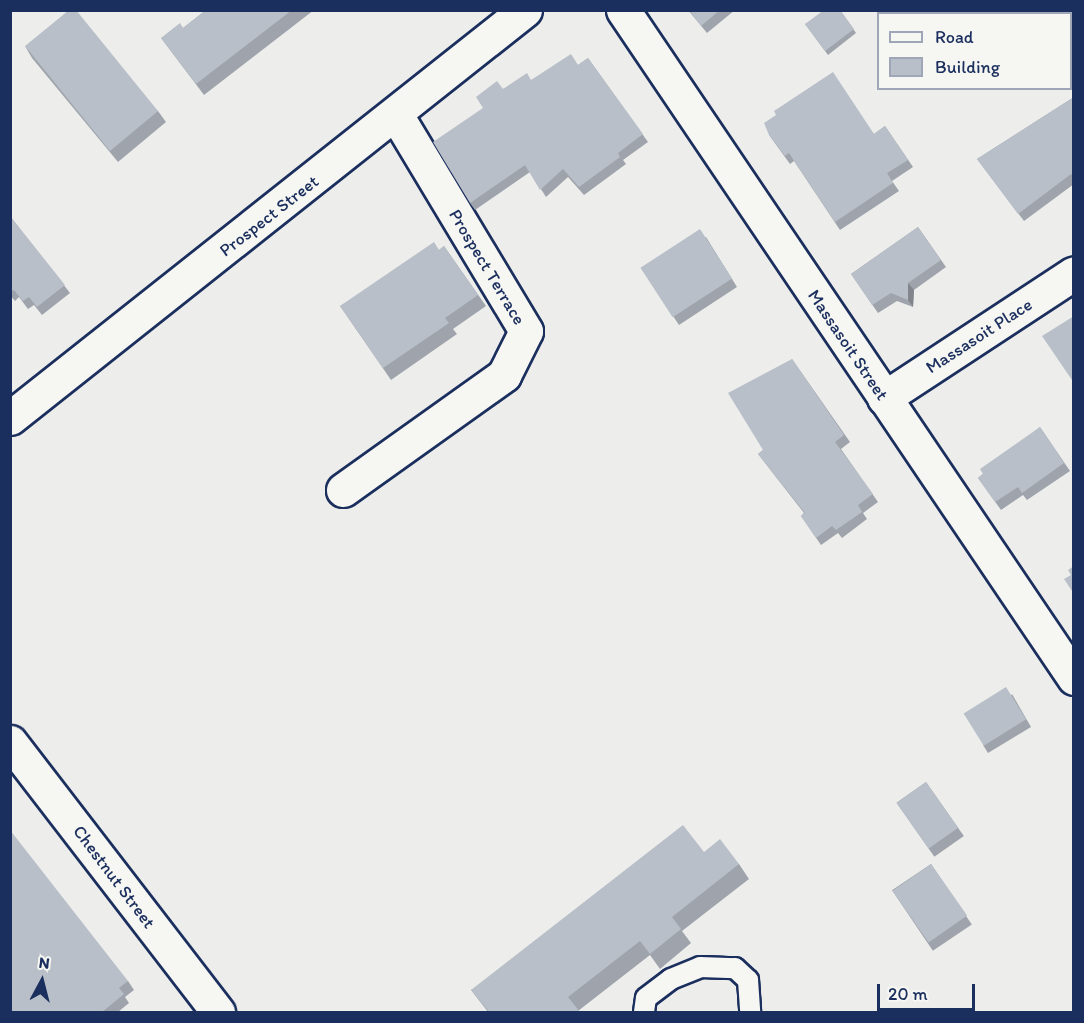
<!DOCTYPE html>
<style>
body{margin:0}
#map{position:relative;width:1084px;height:1023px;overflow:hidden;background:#edeeec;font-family:Itim,sans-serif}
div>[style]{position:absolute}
.roads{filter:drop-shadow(2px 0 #1b2f5e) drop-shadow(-2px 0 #1b2f5e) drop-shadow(0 2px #1b2f5e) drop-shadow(0 -2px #1b2f5e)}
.lane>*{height:20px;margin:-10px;padding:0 10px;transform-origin:10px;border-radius:10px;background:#f6f6f2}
.street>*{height:33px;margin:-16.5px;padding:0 16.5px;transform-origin:16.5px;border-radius:16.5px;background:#f6f6f2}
.secondary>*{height:33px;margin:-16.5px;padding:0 16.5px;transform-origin:16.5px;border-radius:16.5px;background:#f6f6f2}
.wall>*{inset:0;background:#9fa4ac;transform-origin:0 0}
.shaded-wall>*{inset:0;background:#82868c}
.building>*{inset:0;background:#b9bfc8;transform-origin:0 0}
span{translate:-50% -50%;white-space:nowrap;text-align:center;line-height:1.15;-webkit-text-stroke:5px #f6f6f2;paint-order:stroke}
.street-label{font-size:18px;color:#1b2f5e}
.frame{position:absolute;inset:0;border:12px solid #1b2f5e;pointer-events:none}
.legend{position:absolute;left:877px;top:12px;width:195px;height:78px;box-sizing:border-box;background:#f6f6f2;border:2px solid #9ea6b7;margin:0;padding:8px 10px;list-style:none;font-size:18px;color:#1b2f5e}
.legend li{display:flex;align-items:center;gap:12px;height:30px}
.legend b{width:30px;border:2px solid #9ea6b7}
.north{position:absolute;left:12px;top:951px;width:60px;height:60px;-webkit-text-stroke:4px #f6f6f2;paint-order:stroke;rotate:7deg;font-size:16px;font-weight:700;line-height:24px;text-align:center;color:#1b2f5e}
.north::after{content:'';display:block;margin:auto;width:21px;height:27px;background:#1b2f5e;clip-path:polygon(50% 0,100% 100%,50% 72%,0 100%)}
.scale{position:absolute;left:877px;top:984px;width:98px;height:27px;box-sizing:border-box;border:3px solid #1b2f5e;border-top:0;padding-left:8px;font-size:18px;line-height:21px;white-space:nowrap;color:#1b2f5e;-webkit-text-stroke:4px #f6f6f2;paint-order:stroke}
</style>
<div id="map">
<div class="roads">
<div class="lane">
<div style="left:644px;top:1012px;width:14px;rotate:-82deg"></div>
<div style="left:646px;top:998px;width:31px;rotate:-37deg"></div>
<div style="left:671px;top:979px;width:31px;rotate:-22deg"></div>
<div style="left:700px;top:967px;width:35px;rotate:2deg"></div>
<div style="left:735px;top:968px;width:18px;rotate:43deg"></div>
<div style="left:748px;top:980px;width:32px;rotate:86deg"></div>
</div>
<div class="street">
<div style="left:623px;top:10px;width:806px;rotate:55.97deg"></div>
<div style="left:884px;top:398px;width:227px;rotate:-33.3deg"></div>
<div style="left:343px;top:490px;width:198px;rotate:-35.5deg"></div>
<div style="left:504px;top:375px;width:49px;rotate:-63.4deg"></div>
<div style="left:526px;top:331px;width:252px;rotate:-121deg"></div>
</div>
<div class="secondary">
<div style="left:10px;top:418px;width:657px;rotate:-38.39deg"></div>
<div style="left:10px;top:742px;width:341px;rotate:52.4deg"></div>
</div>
</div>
<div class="wall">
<div style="clip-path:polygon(206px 10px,314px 10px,204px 95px,161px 38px,183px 28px)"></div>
<div style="clip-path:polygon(688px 10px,735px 10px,707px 33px)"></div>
<div style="clip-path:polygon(840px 10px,856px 33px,828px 55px,805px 24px)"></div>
<div style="clip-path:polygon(25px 46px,158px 111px,166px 122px,118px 162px,32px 58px)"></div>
<div style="clip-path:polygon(588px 58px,648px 142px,623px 160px,626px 164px,584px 195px,568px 177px,546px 197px,530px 172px,475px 210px,470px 203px,483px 108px,503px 89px,578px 65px)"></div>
<div style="clip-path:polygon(1074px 97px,1074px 184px,1024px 221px,977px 159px)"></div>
<div style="clip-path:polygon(885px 126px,913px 167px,892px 181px,899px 191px,840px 230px,794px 161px,790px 164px,769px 135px,874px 134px)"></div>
<div style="clip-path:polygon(10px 216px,70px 293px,42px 315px,34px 305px,28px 309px,19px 297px,15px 301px,10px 295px)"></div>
<div style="clip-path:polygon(918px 227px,946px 267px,914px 290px,913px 307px,897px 301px,878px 313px,851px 274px)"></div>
<div style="clip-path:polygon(706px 237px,737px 287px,679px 325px,641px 268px)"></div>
<div style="clip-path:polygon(444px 246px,486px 306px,453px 329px,457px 334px,391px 380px,340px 306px,439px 250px)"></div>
<div style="clip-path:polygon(792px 359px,850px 442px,841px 449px,878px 502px,863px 513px,867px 519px,842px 538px,838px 533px,821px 545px,801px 516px,804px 513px,758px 454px,763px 450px)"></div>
<div style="clip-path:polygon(1040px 427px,1070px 471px,1027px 500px,1023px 495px,1001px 510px,978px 478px)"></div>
<div style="clip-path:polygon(1012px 694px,1031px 727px,988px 753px,983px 745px)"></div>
<div style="left:926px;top:782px;width:66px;height:36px;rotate:55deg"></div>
<div style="clip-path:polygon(704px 852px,739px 864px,749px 879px,682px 931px,691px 943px,660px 969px,650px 955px,578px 1011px,580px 1012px,488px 1012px,471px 990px)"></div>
<div style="left:931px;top:864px;width:73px;height:47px;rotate:56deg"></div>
<div style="clip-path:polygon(128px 981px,134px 990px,125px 997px,129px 1003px,118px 1012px,10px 1012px)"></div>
</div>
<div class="shaded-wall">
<div style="clip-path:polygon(908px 283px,914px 290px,913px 307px,908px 300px)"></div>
</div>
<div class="building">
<div style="clip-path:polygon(69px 10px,76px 10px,158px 111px,110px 151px,25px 46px)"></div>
<div style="clip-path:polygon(206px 10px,292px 10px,196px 84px,161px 38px,180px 23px,183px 28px)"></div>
<div style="clip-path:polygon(689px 10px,720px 10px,701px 26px)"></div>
<div style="clip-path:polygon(824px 10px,840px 10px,854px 29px,825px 51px,805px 24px)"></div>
<div style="clip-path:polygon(571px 54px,578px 65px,588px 58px,643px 134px,618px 153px,620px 157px,579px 187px,563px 169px,540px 190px,525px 165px,470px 203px,433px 142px,483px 108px,476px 97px,497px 81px,503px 89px,527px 73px,531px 80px)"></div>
<div style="clip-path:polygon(833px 72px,874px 134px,885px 126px,908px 160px,887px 173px,893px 183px,835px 222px,789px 153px,785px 156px,769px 135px,764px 123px,776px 115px,774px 111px)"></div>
<div style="clip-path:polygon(1074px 97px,1074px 177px,1071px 174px,1018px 214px,977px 159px)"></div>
<div style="clip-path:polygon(10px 216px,65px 285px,37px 307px,29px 297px,23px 301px,14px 290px,10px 292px)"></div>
<div style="clip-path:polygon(918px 227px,941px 260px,908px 283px,908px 300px,891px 293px,872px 305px,851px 274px)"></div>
<div style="left:700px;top:229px;width:59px;height:71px;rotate:57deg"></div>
<div style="clip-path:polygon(434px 242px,439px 250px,444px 246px,478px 295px,445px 318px,449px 323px,383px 368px,340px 306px)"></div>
<div style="clip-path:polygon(1074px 316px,1074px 383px,1042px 336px)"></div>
<div style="clip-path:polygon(792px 359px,844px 435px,835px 442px,873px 494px,858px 505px,862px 512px,836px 530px,832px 526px,816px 538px,801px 516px,805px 513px,758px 454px,763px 450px,728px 393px)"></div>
<div style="clip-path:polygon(1040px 427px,1064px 463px,1022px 493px,1018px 487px,995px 502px,978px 478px,983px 474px,980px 469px)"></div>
<div style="clip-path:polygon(1074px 566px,1074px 594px,1064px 579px,1071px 575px,1068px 570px)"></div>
<div style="left:1006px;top:687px;width:38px;height:50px;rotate:58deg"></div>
<div style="left:926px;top:782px;width:56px;height:36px;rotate:55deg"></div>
<div style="clip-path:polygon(683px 825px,704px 852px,720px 839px,739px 864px,672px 917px,681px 929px,650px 954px,640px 941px,568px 997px,580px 1012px,489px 1012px,471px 990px)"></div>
<div style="clip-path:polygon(10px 830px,128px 981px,119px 988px,124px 994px,102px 1012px,10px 1012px)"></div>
<div style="left:931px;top:864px;width:63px;height:47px;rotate:55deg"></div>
</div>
<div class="street-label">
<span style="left:269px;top:216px;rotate:-38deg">Prospect Street</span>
<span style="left:487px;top:267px;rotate:59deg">Prospect Terrace</span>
<span style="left:979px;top:336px;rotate:-33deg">Massasoit Place</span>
<span style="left:848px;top:345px;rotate:56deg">Massasoit Street</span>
<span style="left:114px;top:877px;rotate:53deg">Chestnut Street</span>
</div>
<div class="frame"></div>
<ul class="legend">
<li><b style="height:8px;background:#f6f6f2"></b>Road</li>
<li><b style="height:16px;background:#b9bfc8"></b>Building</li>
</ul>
<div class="north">N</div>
<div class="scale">20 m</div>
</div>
